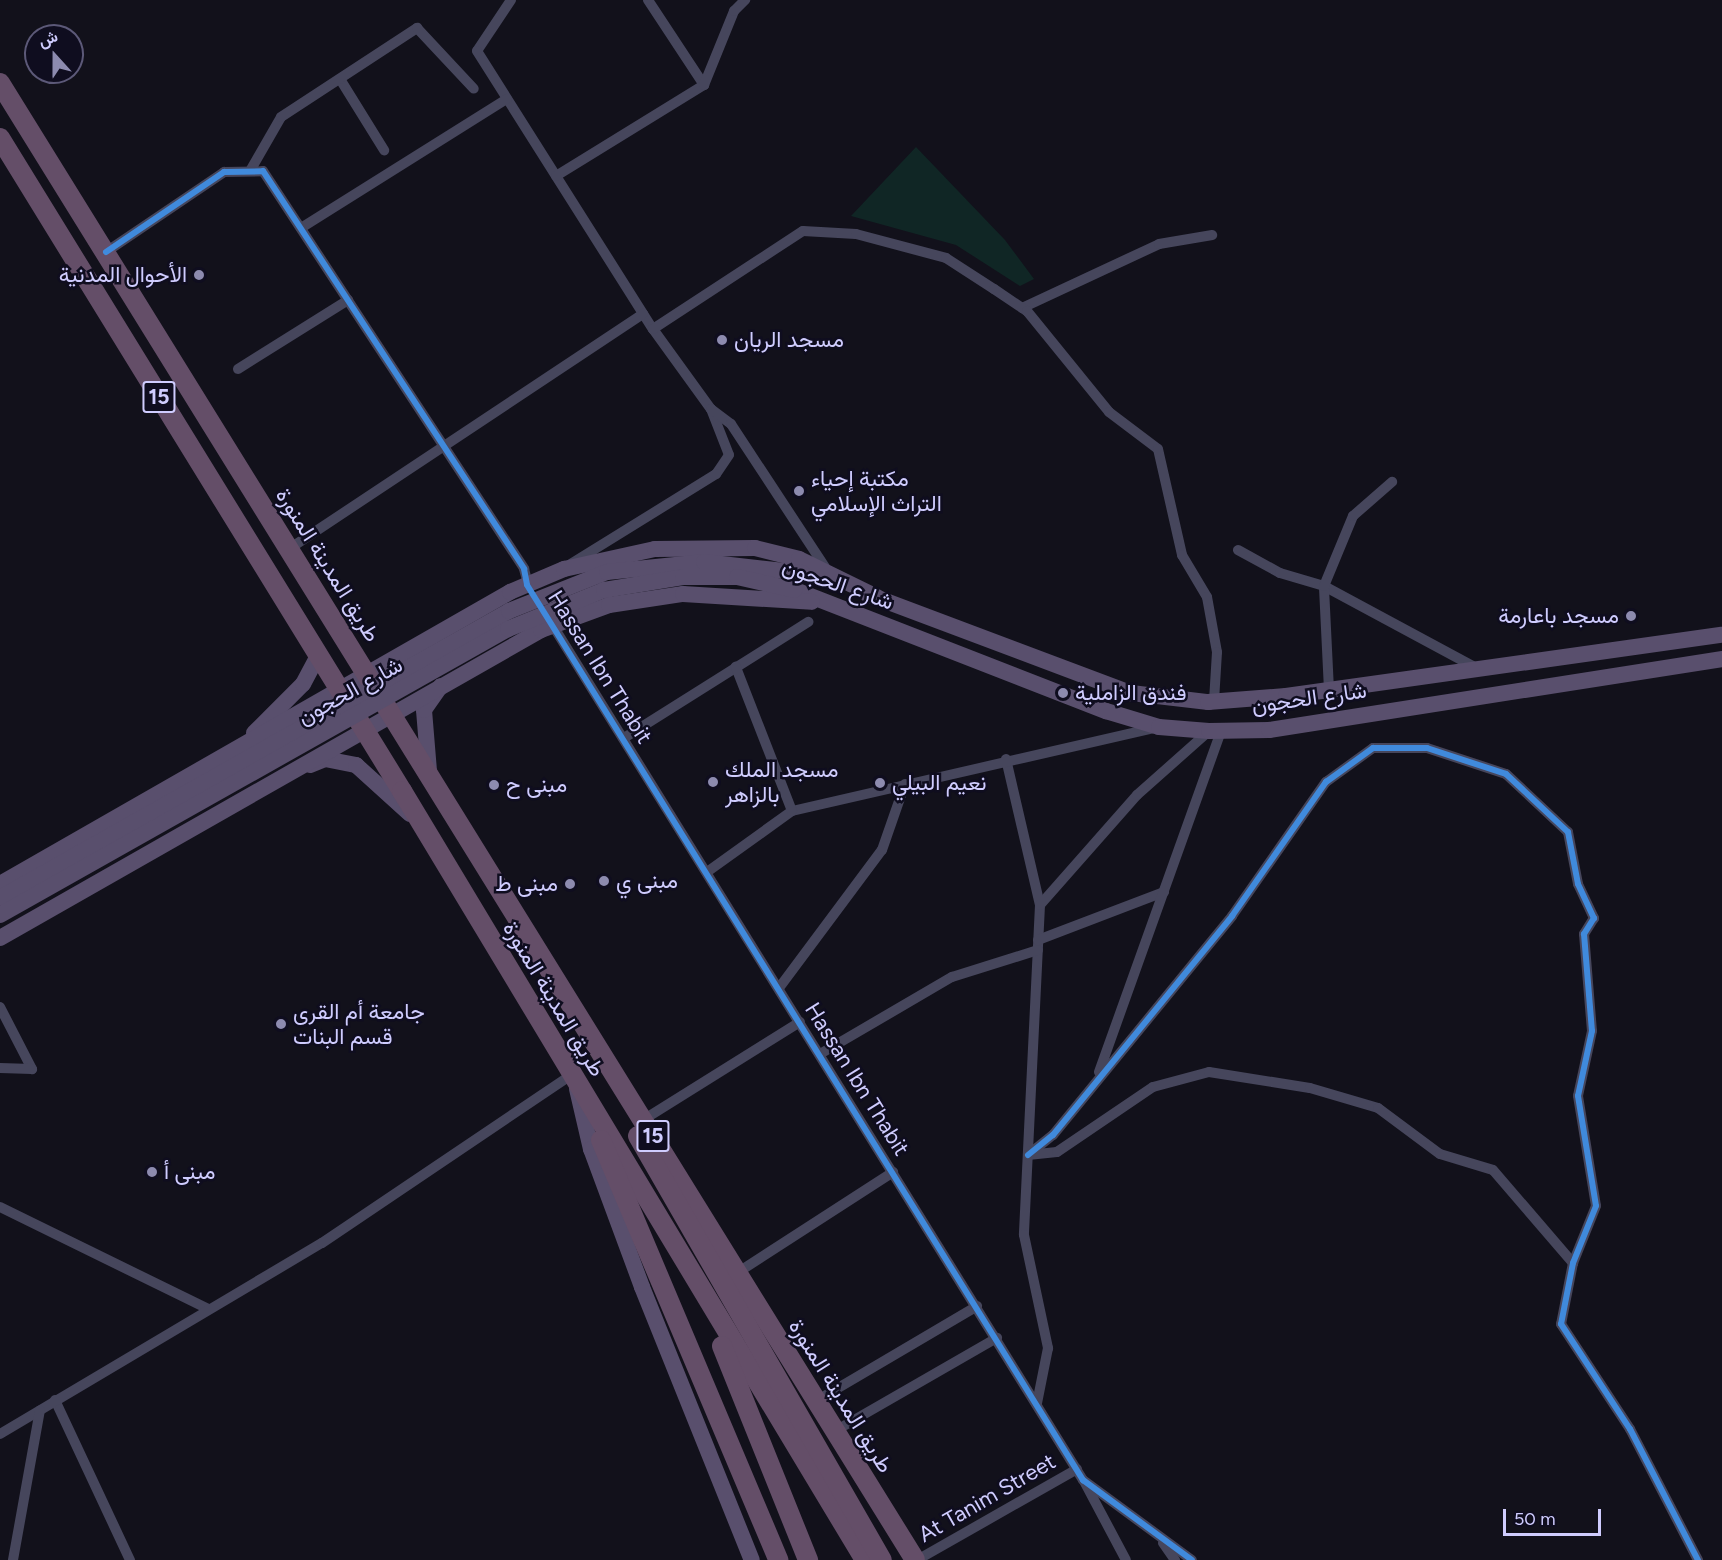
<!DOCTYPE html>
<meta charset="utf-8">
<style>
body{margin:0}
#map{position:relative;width:1722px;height:1560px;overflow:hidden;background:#12111b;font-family:Figtree,Vazirmatn,sans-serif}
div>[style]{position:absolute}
.green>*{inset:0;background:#102625}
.street>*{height:10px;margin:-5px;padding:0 5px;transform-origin:5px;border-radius:5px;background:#46465c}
.primary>*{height:16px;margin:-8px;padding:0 8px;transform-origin:8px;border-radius:8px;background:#594f6d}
.highway>*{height:20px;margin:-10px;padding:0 10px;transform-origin:10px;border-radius:10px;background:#644e68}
.primary-bridge>*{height:16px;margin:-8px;padding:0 8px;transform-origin:8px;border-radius:8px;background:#594f6d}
.cycleway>*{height:6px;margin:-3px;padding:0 3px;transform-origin:3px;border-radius:3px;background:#408adc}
.dots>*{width:16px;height:16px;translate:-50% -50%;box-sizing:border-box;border:3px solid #0f0d1f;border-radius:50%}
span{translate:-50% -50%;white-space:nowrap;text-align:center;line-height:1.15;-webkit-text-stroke:5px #0f0d1f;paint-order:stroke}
.shield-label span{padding:2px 4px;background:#0f0d1f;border:2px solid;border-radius:4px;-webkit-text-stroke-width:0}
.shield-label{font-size:21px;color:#cfccfe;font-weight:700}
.poi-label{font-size:22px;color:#cfccfe}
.right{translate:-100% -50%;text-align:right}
.left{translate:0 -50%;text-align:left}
.street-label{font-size:22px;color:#cfccfe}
.north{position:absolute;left:24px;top:24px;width:60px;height:60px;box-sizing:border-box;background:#0f0d1f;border:2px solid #5c5978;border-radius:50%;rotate:339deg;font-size:16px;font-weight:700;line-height:24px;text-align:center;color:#cfccfe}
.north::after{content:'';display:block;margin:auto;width:21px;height:27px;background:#8d8baf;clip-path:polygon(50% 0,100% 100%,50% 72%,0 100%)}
.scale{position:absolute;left:1503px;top:1509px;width:98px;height:27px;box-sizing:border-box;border:3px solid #cfccfe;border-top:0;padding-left:8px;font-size:18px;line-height:21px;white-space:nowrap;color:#cfccfe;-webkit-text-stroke:4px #0f0d1f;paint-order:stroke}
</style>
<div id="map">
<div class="green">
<div style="clip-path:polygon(916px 147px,1005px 240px,1034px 279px,1020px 286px,956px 245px,851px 216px)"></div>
</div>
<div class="street">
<div style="left:511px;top:0;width:61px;rotate:123.7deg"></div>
<div style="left:477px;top:51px;width:329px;rotate:57.7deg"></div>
<div style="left:653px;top:329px;width:99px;rotate:54.1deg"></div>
<div style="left:711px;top:409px;width:49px;rotate:68.6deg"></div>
<div style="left:729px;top:455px;width:23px;rotate:124deg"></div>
<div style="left:716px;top:474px;width:171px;rotate:148.2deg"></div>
<div style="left:648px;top:0;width:102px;rotate:56.6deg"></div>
<div style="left:340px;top:79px;width:84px;rotate:58.2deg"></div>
<div style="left:250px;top:171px;width:62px;rotate:-60.1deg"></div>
<div style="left:281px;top:117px;width:163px;rotate:-33.2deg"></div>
<div style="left:417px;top:28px;width:83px;rotate:46.9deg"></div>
<div style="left:556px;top:176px;width:174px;rotate:-31.6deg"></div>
<div style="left:704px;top:85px;width:80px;rotate:-67.9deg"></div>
<div style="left:734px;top:11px;width:16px;rotate:-45deg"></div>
<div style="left:301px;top:228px;width:243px;rotate:-32.1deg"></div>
<div style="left:106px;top:252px;width:143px;rotate:-34.1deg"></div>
<div style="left:224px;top:172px;width:39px;rotate:-1deg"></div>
<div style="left:263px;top:171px;width:476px;rotate:56.7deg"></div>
<div style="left:524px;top:569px;width:20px;rotate:75deg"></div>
<div style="left:1022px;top:308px;width:151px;rotate:-25deg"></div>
<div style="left:1159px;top:244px;width:54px;rotate:-9.6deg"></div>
<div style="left:653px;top:329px;width:179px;rotate:-33.2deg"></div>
<div style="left:803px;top:231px;width:53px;rotate:3.2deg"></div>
<div style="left:856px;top:234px;width:93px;rotate:14.9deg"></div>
<div style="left:946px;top:258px;width:57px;rotate:32.9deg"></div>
<div style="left:994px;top:289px;width:40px;rotate:34deg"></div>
<div style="left:1027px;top:311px;width:130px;rotate:50.9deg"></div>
<div style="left:1109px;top:412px;width:61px;rotate:37.1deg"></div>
<div style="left:1158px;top:449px;width:109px;rotate:77.2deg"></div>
<div style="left:1182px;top:555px;width:49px;rotate:59.2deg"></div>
<div style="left:1207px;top:597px;width:56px;rotate:79.7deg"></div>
<div style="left:1217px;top:652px;width:49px;rotate:93.5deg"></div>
<div style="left:238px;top:369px;width:130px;rotate:-32.1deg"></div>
<div style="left:711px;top:409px;width:25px;rotate:37deg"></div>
<div style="left:731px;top:424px;width:178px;rotate:56.7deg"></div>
<div style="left:289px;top:549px;width:425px;rotate:-33.6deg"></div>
<div style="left:1238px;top:550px;width:48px;rotate:28.7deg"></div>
<div style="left:1280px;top:573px;width:46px;rotate:16.5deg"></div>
<div style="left:1324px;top:586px;width:173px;rotate:28.3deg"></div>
<div style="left:550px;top:621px;width:1011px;rotate:58.18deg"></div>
<div style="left:1083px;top:1480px;width:135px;rotate:36.3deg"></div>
<div style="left:1329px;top:690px;width:104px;rotate:-92.8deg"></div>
<div style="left:1324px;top:586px;width:76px;rotate:-67.5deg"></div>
<div style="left:1353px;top:516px;width:52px;rotate:-41.1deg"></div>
<div style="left:624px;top:738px;width:218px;rotate:-32.2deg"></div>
<div style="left:1006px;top:759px;width:150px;rotate:76.9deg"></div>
<div style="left:1040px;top:905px;width:330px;rotate:92.8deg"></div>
<div style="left:1024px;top:1235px;width:116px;rotate:78deg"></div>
<div style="left:1048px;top:1348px;width:56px;rotate:101.3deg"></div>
<div style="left:792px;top:811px;width:371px;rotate:-12.9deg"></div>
<div style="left:707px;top:872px;width:105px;rotate:-35.7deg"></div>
<div style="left:792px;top:811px;width:155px;rotate:-111.3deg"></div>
<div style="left:1040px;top:905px;width:147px;rotate:-48.6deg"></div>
<div style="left:1137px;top:795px;width:96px;rotate:-41.6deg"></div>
<div style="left:1038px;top:940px;width:135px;rotate:-20.9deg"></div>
<div style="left:779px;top:988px;width:172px;rotate:-53.3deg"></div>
<div style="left:882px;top:850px;width:70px;rotate:-70.8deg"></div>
<div style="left:0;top:1007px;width:70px;rotate:62.7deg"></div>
<div style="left:820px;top:1054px;width:153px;rotate:-30.3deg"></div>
<div style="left:952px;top:977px;width:90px;rotate:-17.4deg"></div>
<div style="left:0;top:1068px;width:32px;rotate:2deg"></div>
<div style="left:1099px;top:1072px;width:362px;rotate:-70.3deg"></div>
<div style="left:643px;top:1120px;width:185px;rotate:-32deg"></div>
<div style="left:1028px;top:1155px;width:32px;rotate:-39deg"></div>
<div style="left:1053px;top:1135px;width:283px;rotate:-50.7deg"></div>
<div style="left:1232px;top:916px;width:164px;rotate:-55deg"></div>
<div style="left:1326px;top:782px;width:58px;rotate:-35.9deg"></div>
<div style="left:1373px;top:748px;width:54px"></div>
<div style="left:1427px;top:748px;width:83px;rotate:18.2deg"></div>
<div style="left:1506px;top:774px;width:85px;rotate:43.1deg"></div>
<div style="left:1568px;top:832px;width:53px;rotate:79.1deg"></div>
<div style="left:1578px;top:884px;width:38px;rotate:65deg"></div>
<div style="left:1594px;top:918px;width:19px;rotate:122deg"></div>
<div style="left:1584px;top:934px;width:97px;rotate:85.3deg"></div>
<div style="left:1592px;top:1031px;width:66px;rotate:102.2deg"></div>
<div style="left:1578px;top:1096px;width:111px;rotate:80.7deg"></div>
<div style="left:1596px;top:1206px;width:61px;rotate:112deg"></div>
<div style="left:1573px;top:1263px;width:62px;rotate:101.1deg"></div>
<div style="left:1561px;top:1324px;width:126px;rotate:56.7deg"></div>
<div style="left:1630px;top:1429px;width:148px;rotate:62.6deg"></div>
<div style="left:1028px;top:1155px;width:29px;rotate:-6deg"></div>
<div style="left:1057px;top:1152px;width:116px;rotate:-34.1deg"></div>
<div style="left:1153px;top:1087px;width:58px;rotate:-15deg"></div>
<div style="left:1209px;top:1072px;width:102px;rotate:9deg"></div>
<div style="left:1310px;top:1088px;width:71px;rotate:16.4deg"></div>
<div style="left:1378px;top:1108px;width:77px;rotate:36.6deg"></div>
<div style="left:1440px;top:1154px;width:55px;rotate:16.8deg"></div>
<div style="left:1493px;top:1170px;width:123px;rotate:49.3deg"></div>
<div style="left:0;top:1207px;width:232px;rotate:26.1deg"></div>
<div style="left:737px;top:1273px;width:186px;rotate:-32.9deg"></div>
<div style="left:55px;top:1400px;width:177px;rotate:64.9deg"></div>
<div style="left:816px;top:1401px;width:187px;rotate:-30.5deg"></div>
<div style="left:835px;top:1431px;width:187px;rotate:-29.9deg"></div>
<div style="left:0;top:1434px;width:374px;rotate:-30.7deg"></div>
<div style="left:322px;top:1243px;width:299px;rotate:-34deg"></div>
<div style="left:1085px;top:1483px;width:87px;rotate:62deg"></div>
<div style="left:1163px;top:1543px;width:21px;rotate:55deg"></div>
<div style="left:13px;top:1560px;width:152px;rotate:-79.8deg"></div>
<div style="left:917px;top:1560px;width:184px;rotate:-29.6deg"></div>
</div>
<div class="primary">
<div style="left:795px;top:590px;width:334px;rotate:21.3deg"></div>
<div style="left:1106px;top:711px;width:55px;rotate:16.8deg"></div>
<div style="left:1159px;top:727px;width:50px;rotate:4.6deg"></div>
<div style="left:1209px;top:731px;width:60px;rotate:-1deg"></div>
<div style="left:1269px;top:730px;width:459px;rotate:-8.9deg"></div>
<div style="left:867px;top:594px;width:282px;rotate:20.6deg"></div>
<div style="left:1131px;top:693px;width:78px;rotate:6.7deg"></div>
<div style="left:1208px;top:702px;width:78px;rotate:-4.4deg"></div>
<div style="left:1286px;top:696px;width:440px;rotate:-8deg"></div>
<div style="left:254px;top:733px;width:69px;rotate:-45deg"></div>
<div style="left:303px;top:684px;width:32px;rotate:-62deg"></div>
<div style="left:310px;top:765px;width:16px;rotate:-22deg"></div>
<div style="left:325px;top:759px;width:32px;rotate:11deg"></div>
<div style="left:356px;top:765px;width:73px;rotate:42.2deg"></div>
<div style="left:429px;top:771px;width:61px;rotate:-94.7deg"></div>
<div style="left:424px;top:710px;width:29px;rotate:-55deg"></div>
<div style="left:0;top:884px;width:588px;rotate:-29.79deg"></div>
<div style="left:510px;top:592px;width:59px;rotate:-23.1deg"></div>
<div style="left:564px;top:569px;width:93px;rotate:-12.4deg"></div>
<div style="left:655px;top:549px;width:100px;rotate:-0.6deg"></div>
<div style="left:755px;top:548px;width:45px;rotate:14deg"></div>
<div style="left:799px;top:559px;width:87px;rotate:26deg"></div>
<div style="left:0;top:938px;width:623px;rotate:-29.65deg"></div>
<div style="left:541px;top:630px;width:72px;rotate:-20.2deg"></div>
<div style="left:609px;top:605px;width:75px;rotate:-8.5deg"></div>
<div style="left:683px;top:594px;width:129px;rotate:3.5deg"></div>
<div style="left:577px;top:1089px;width:62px;rotate:76.9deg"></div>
<div style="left:591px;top:1149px;width:147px;rotate:69.7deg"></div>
<div style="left:642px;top:1287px;width:294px;rotate:68.1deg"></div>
</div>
<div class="highway">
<div style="left:0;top:83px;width:1737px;rotate:58.22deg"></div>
<div style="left:0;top:138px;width:767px;rotate:58.38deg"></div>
<div style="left:402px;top:791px;width:898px;rotate:58.95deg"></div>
<div style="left:638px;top:1136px;width:489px;rotate:60.1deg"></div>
<div style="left:601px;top:1140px;width:456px;rotate:67.1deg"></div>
<div style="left:722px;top:1346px;width:231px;rotate:68.1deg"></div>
</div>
<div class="primary-bridge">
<div style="left:0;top:898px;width:584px;rotate:-29.42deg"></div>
<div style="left:509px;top:611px;width:105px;rotate:-21.7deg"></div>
<div style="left:607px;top:572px;width:98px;rotate:-5.9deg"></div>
<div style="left:704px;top:562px;width:99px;rotate:6.4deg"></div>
<div style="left:0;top:915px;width:583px;rotate:-29.38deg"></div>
<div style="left:508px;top:629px;width:104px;rotate:-22.1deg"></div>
<div style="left:604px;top:590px;width:80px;rotate:-9.3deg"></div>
<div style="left:683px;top:577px;width:54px"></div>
<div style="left:737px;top:577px;width:59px;rotate:12.6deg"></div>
</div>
<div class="cycleway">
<div style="left:106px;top:252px;width:143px;rotate:-34.1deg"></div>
<div style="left:224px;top:172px;width:39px;rotate:-1deg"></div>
<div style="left:263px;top:171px;width:476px;rotate:56.7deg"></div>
<div style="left:524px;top:569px;width:16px;rotate:79deg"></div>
<div style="left:527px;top:585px;width:1054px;rotate:58.15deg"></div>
<div style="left:1083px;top:1480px;width:135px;rotate:36.3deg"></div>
<div style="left:1028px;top:1155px;width:32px;rotate:-39deg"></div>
<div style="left:1053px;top:1135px;width:283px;rotate:-50.7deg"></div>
<div style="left:1232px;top:916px;width:164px;rotate:-55deg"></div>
<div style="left:1326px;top:782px;width:58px;rotate:-35.9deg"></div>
<div style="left:1373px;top:748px;width:54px"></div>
<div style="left:1427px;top:748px;width:83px;rotate:18.2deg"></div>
<div style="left:1506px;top:774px;width:85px;rotate:43.1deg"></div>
<div style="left:1568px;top:832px;width:53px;rotate:79.1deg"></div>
<div style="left:1578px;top:884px;width:38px;rotate:65deg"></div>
<div style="left:1594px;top:918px;width:19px;rotate:122deg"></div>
<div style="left:1584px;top:934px;width:97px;rotate:85.3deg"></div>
<div style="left:1592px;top:1031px;width:66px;rotate:102.2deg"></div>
<div style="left:1578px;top:1096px;width:111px;rotate:80.7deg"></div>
<div style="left:1596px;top:1206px;width:61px;rotate:112deg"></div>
<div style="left:1573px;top:1263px;width:62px;rotate:101.1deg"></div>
<div style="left:1561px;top:1324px;width:126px;rotate:56.7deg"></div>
<div style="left:1630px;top:1429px;width:148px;rotate:62.6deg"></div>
</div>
<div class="dots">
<div style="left:199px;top:275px;background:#8d8baf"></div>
<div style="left:722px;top:340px;background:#8d8baf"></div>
<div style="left:799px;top:491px;background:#8d8baf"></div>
<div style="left:1631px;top:616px;background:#8d8baf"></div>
<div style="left:1063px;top:693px;background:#8d8baf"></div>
<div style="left:713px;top:782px;background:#8d8baf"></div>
<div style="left:880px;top:783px;background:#8d8baf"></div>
<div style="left:494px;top:785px;background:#8d8baf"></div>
<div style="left:604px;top:881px;background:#8d8baf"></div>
<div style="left:570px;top:884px;background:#8d8baf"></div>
<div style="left:281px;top:1024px;background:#8d8baf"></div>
<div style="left:152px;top:1172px;background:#8d8baf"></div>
</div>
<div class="shield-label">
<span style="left:159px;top:397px">15</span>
<span style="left:653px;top:1136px">15</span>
</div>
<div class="poi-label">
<span class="right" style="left:187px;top:275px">الأحوال المدنية</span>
<span class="left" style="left:734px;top:340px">مسجد الريان</span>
<span class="left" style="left:811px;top:491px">مكتبة إحياء<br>التراث الإسلامي</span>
<span class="right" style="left:1619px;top:616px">مسجد باعارمة</span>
<span class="left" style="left:1075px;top:693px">فندق الزاملية</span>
<span class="left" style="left:725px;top:782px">مسجد الملك<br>بالزاهر</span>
<span class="left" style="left:892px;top:783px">نعيم البيلي</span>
<span class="left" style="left:506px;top:785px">مبنى ح</span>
<span class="left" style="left:616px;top:881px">مبنى ي</span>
<span class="right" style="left:558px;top:884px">مبنى ط</span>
<span class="left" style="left:293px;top:1024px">جامعة أم القرى<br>قسم البنات</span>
<span class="left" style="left:164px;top:1172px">مبنى أ</span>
</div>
<div class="street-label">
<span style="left:328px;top:565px;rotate:58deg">طريق المدينة المنورة</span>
<span style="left:838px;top:584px;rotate:19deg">شارع الحجون</span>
<span style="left:600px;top:667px;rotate:58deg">Hassan Ibn Thabit</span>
<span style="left:350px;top:691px;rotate:-29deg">شارع الحجون</span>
<span style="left:1309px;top:698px;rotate:-8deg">شارع الحجون</span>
<span style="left:554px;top:999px;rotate:59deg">طريق المدينة المنورة</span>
<span style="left:857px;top:1079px;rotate:58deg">Hassan Ibn Thabit</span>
<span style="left:841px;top:1396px;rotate:58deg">طريق المدينة المنورة</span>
<span style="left:987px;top:1498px;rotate:-30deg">At Tanim Street</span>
</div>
<div class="north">ش</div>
<div class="scale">50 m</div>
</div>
